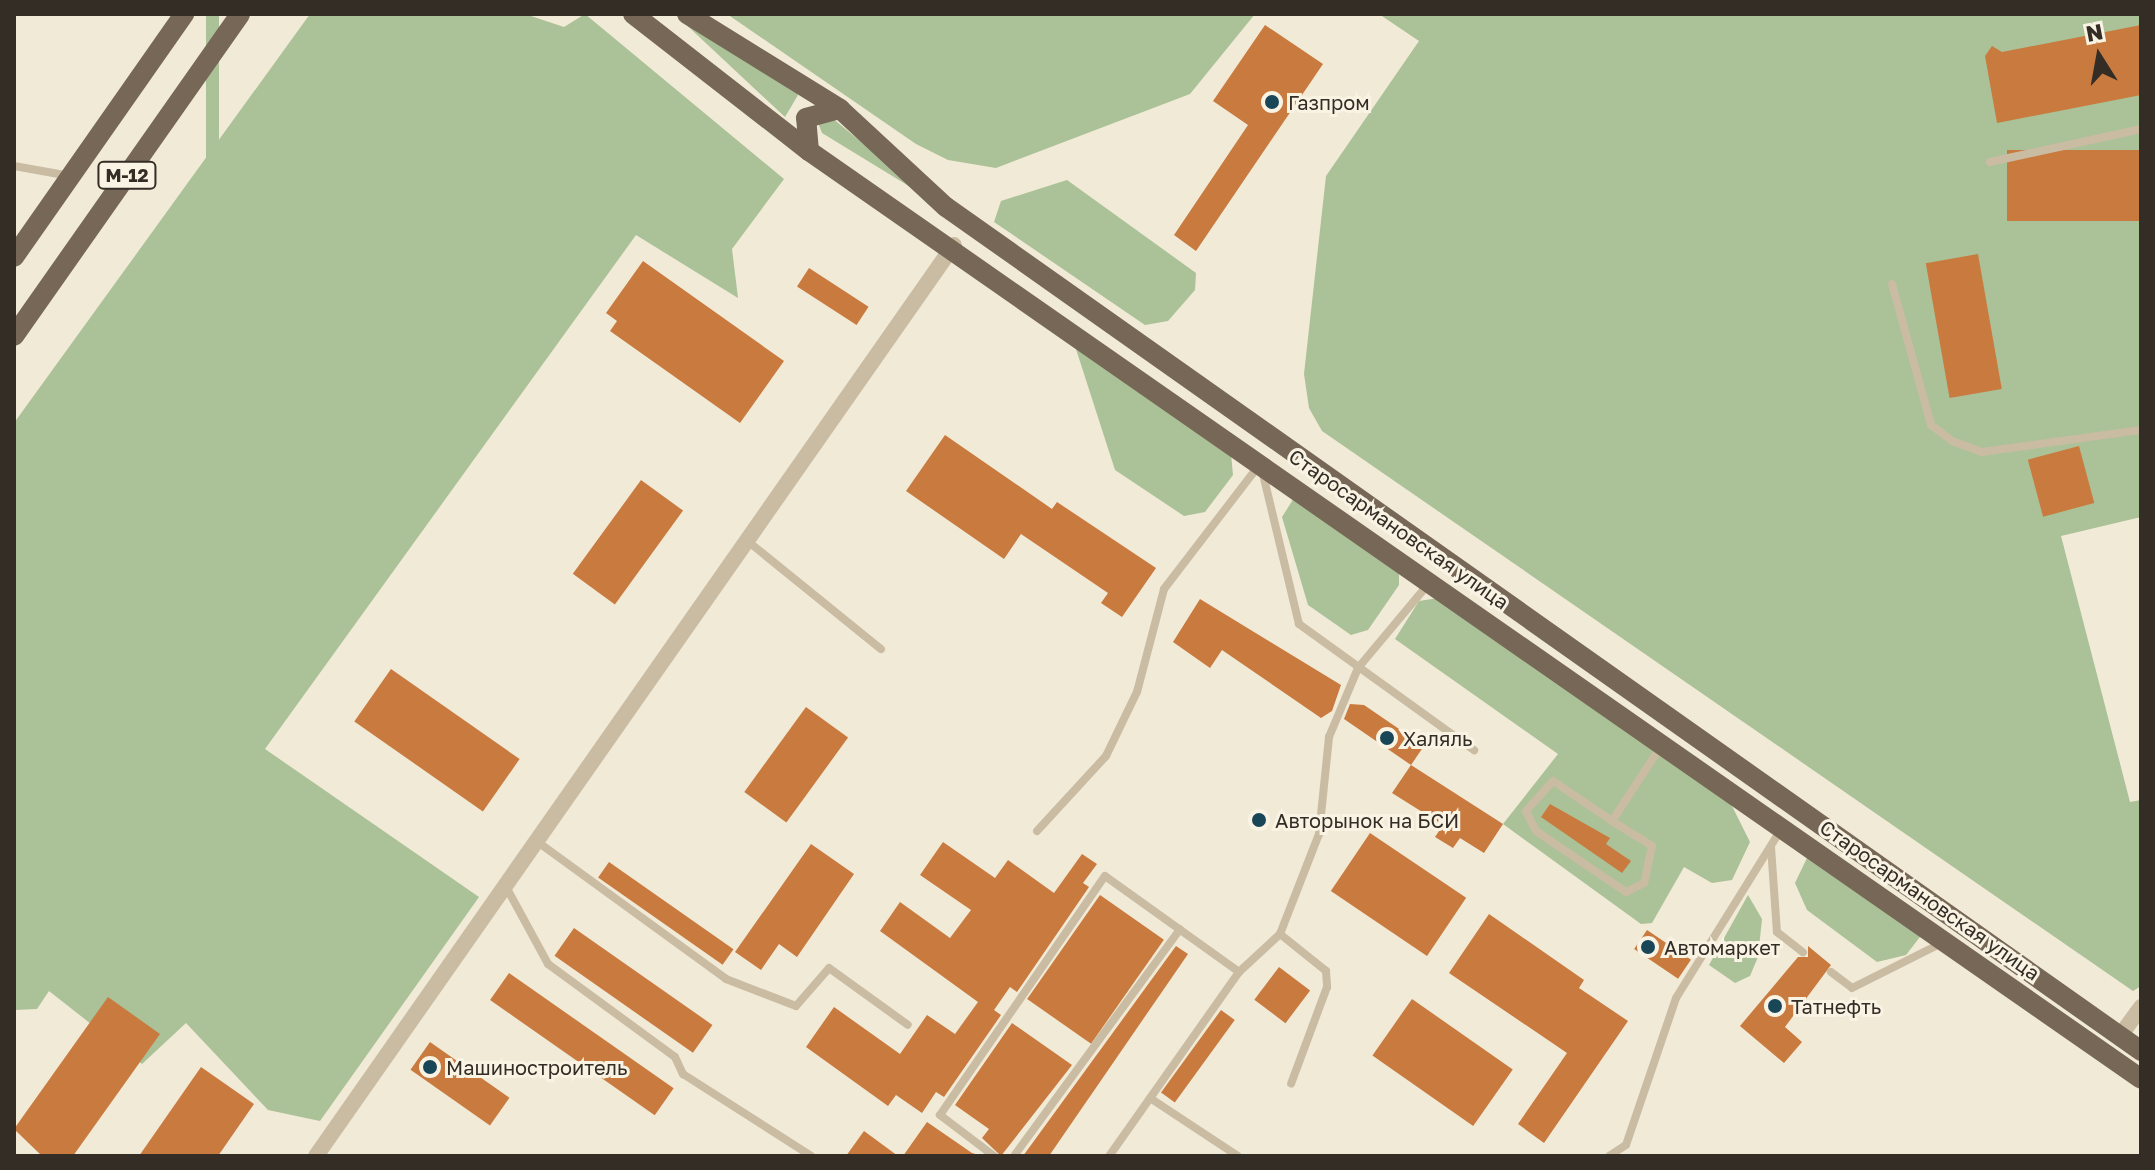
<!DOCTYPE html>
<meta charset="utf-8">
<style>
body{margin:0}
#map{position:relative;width:2155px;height:1170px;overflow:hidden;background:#f1ead7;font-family:"Golos Text",sans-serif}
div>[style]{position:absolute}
.green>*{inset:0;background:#abc197;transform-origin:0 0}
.building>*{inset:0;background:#c97a3e;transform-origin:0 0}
.service>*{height:8px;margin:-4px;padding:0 4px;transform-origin:4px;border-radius:4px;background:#cabca3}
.minor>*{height:16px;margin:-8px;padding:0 8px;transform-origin:8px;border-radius:8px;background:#cabca3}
.primary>*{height:20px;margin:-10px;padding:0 10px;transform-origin:10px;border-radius:10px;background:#776756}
.dots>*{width:22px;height:22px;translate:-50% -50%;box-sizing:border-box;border:4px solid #f9f3e4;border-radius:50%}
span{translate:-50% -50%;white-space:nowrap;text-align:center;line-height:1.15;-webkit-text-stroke:6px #f9f3e4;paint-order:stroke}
.shield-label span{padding:2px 6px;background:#f9f3e4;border:2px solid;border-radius:6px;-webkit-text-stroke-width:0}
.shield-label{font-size:18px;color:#342d26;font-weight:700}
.poi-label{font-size:20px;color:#342d26}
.left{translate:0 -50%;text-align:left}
.street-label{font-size:20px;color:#342d26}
.frame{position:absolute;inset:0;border:16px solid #342d26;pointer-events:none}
.north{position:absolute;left:2059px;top:16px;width:80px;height:80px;-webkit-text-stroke:6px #f9f3e4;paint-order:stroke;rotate:349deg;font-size:22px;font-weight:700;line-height:32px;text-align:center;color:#342d26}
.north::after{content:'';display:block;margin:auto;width:28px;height:36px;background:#342d26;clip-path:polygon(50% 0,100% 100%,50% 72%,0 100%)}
</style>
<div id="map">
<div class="green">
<div style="left:206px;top:14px;width:13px;height:335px"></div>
<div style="clip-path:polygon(310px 14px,525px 14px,564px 27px,585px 14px,784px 179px,732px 249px,738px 298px,636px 235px,265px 749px,479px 897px,320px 1121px,268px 1110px,186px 1023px,142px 1064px,49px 991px,37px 1009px,14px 1010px,14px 423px)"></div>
<div style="clip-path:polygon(727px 14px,1255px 14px,1190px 94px,996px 168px,948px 160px,916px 144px)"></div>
<div style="clip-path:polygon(1379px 14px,2141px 14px,2141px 517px,2061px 536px,2130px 802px,2141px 800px,2141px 986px,2133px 991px,1322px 431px,1309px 408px,1304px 374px,1326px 176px,1419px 41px)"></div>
<div style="clip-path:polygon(679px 18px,793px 87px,798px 95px,785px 117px)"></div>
<div style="clip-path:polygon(831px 117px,930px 199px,822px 133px,818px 123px)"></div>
<div style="clip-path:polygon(1067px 180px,1196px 273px,1195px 290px,1168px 321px,1145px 325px,994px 222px,1001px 201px)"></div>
<div style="clip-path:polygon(1075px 346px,1231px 454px,1233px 475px,1205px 512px,1184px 516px,1115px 470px)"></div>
<div style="clip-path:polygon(1294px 498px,1399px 567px,1399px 585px,1368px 630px,1351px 635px,1308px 605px,1282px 517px)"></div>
<div style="clip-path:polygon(1445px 597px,1729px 800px,1750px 842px,1732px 880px,1712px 883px,1684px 867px,1652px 923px,1641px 924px,1503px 824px,1558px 754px,1395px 639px,1419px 601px)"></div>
<div style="clip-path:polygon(1807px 858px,1923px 933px,1906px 955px,1877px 962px,1807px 910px,1795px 883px)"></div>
<div style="clip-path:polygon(1748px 895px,1762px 919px,1758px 957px,1750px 976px,1735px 983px,1709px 965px)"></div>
</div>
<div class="building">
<div style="clip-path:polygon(1265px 25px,1323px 64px,1196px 251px,1174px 235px,1248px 125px,1213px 101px)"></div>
<div style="clip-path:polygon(2141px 25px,2141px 95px,1997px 123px,1985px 56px,1992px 46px,2002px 52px)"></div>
<div style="left:2141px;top:150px;width:71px;height:134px;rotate:90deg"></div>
<div style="left:1978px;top:254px;width:137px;height:53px;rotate:80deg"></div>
<div style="clip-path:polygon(643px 261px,784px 361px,740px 423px,610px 331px,617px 321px,606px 313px)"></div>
<div style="left:809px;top:268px;width:71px;height:22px;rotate:33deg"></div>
<div style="clip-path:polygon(945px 435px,1052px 509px,1057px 502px,1156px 568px,1122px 617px,1101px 603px,1108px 593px,1021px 534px,1004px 559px,906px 491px)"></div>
<div style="left:2079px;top:446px;width:59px;height:53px;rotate:75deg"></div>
<div style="left:641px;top:480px;width:52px;height:116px;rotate:36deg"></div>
<div style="clip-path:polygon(1200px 599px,1341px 685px,1332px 711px,1321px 718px,1222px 650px,1210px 668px,1173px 642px)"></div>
<div style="left:391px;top:669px;width:157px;height:64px;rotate:35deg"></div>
<div style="clip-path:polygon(1350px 704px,1364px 705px,1424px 746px,1411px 765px,1344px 719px)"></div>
<div style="left:806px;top:707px;width:52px;height:105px;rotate:36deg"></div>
<div style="clip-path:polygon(1411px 765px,1503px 824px,1484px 853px,1460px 838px,1453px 848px,1435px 837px,1443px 825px,1392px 793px)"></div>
<div style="clip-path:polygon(1550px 804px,1610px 838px,1606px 844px,1631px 861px,1622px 873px,1541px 817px)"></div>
<div style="left:1370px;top:833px;width:116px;height:70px;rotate:34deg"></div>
<div style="clip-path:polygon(943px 842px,995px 878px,1008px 860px,1054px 893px,1082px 854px,1097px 864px,1083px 883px,1089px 887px,1017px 992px,1010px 987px,994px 1010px,1001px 1015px,944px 1097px,936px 1092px,922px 1113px,896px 1095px,888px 1106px,806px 1047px,834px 1007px,900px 1054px,927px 1015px,955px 1034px,978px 1002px,880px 931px,900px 902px,950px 938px,971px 910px,920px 875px)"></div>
<div style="clip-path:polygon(811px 844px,854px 874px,797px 957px,779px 944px,761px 970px,735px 952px)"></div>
<div style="left:609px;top:862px;width:152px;height:19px;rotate:35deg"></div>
<div style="left:1100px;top:895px;width:78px;height:127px;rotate:35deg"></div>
<div style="clip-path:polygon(1489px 914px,1584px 980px,1579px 988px,1628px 1021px,1544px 1143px,1518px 1124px,1567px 1053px,1449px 973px)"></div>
<div style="left:574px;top:928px;width:169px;height:34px;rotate:35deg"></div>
<div style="left:1647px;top:930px;width:53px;height:23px;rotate:34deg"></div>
<div style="clip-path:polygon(1176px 946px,1188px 954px,1049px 1156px,1023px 1156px)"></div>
<div style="clip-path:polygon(1808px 946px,1831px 965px,1785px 1027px,1802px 1042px,1784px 1063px,1740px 1026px,1798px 957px,1808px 957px)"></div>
<div style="left:1279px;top:967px;width:39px;height:41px;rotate:37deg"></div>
<div style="left:509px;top:973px;width:201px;height:33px;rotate:35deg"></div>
<div style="clip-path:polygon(108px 997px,160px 1034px,73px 1156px,42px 1156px,14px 1129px)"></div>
<div style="left:1412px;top:999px;width:123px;height:69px;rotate:35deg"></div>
<div style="left:1221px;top:1010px;width:17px;height:102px;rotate:36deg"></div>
<div style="clip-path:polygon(1012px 1023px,1072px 1065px,1001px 1156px,982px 1138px,989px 1129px,955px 1105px)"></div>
<div style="left:430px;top:1042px;width:97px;height:34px;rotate:35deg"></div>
<div style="clip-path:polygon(201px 1067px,254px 1104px,218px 1156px,139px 1156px)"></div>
<div style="clip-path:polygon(927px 1122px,972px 1153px,982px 1156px,903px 1156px)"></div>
<div style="clip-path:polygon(864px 1131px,898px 1156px,846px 1156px)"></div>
</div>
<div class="service">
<div style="left:1990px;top:162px;width:155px;rotate:-12.3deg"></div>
<div style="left:14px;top:166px;width:57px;rotate:10.1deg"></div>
<div style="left:1892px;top:284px;width:146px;rotate:74.5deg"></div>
<div style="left:1931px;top:425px;width:26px;rotate:37deg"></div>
<div style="left:1952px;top:441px;width:32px;rotate:20deg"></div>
<div style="left:1982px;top:452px;width:161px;rotate:-7.9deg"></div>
<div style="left:1262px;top:470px;width:158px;rotate:76.5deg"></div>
<div style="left:1299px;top:624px;width:216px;rotate:35.8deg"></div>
<div style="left:745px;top:539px;width:175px;rotate:39deg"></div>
<div style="left:1612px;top:821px;width:47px;rotate:32deg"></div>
<div style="left:1652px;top:846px;width:38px;rotate:102deg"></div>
<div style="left:1644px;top:883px;width:20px;rotate:153deg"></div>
<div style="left:1626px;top:892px;width:109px;rotate:-145.9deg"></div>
<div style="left:1536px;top:831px;width:22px;rotate:-117deg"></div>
<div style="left:1526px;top:811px;width:40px;rotate:-48deg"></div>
<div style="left:1553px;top:781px;width:71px;rotate:34.1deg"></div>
<div style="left:1612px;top:821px;width:90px;rotate:-56.8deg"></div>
<div style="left:1037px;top:831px;width:102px;rotate:-47.4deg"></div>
<div style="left:1106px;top:756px;width:71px;rotate:-64.2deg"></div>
<div style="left:1137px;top:692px;width:106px;rotate:-75.3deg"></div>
<div style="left:1164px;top:589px;width:156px;rotate:-52.5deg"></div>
<div style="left:535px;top:840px;width:236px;rotate:36deg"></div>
<div style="left:726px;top:979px;width:75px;rotate:21.1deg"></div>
<div style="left:796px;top:1006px;width:50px;rotate:-49deg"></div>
<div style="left:829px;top:968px;width:97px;rotate:35.8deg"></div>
<div style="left:1771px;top:847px;width:85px;rotate:86deg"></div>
<div style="left:1777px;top:932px;width:33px;rotate:38deg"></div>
<div style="left:505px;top:885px;width:90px;rotate:61.4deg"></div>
<div style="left:548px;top:964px;width:157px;rotate:36.2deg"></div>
<div style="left:675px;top:1057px;width:19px;rotate:65deg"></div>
<div style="left:683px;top:1074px;width:152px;rotate:32.6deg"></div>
<div style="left:1280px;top:934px;width:59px;rotate:38.8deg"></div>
<div style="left:1326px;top:971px;width:16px;rotate:86deg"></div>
<div style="left:1327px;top:987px;width:103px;rotate:110.4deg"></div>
<div style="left:1239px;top:972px;width:56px;rotate:-42.8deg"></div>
<div style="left:1280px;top:934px;width:107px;rotate:-68.7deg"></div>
<div style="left:1319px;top:834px;width:98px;rotate:-84.1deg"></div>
<div style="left:1329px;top:737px;width:75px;rotate:-67.2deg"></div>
<div style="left:1358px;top:668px;width:112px;rotate:-50.1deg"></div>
<div style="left:1831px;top:972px;width:26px;rotate:37deg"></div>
<div style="left:1852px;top:988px;width:101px;rotate:-26.6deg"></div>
<div style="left:1150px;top:1098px;width:105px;rotate:33.4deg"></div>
<div style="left:994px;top:1156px;width:68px;rotate:-142.8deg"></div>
<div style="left:940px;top:1115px;width:290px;rotate:-55.4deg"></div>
<div style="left:1105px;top:876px;width:165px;rotate:35.6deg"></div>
<div style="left:1239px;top:972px;width:225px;rotate:125.2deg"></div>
<div style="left:1014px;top:1156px;width:281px;rotate:-53.8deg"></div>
<div style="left:1609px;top:1156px;width:20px;rotate:-33deg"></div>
<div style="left:1626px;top:1145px;width:155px;rotate:-71.2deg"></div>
<div style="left:1676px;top:998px;width:199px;rotate:-58.1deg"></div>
</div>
<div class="minor">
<div style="left:2120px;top:1036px;width:36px;rotate:-54deg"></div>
<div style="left:316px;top:1156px;width:1112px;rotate:-55deg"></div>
</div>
<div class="primary">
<div style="left:633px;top:14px;width:223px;rotate:37.9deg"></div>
<div style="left:809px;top:151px;width:1623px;rotate:34.86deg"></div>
<div style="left:687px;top:14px;width:180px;rotate:31.8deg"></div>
<div style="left:840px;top:109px;width:144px;rotate:42.8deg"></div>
<div style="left:946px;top:207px;width:1463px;rotate:35.23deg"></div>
<div style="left:809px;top:151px;width:33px;rotate:-95deg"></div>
<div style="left:806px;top:118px;width:35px;rotate:-15deg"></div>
<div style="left:14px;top:257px;width:297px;rotate:-55deg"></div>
<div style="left:14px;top:336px;width:393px;rotate:-54.9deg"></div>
</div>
<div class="dots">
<div style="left:1272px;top:102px;background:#1a4757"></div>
<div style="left:1387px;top:738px;background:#1a4757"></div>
<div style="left:1259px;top:820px;background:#1a4757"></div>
<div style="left:1648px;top:947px;background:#1a4757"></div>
<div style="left:1775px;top:1006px;background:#1a4757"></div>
<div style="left:430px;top:1067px;background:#1a4757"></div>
</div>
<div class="shield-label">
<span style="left:127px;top:175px">М-12</span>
</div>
<div class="poi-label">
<span class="left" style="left:1288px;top:102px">Газпром</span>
<span class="left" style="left:1403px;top:738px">Халяль</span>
<span class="left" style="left:1275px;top:820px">Авторынок на БСИ</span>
<span class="left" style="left:1664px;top:947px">Автомаркет</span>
<span class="left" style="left:1791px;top:1006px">Татнефть</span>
<span class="left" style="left:446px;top:1067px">Машиностроитель</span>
</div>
<div class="street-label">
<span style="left:1399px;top:529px;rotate:35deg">Старосармановская улица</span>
<span style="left:1930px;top:900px;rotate:35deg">Старосармановская улица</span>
</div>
<div class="frame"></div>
<div class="north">N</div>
</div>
